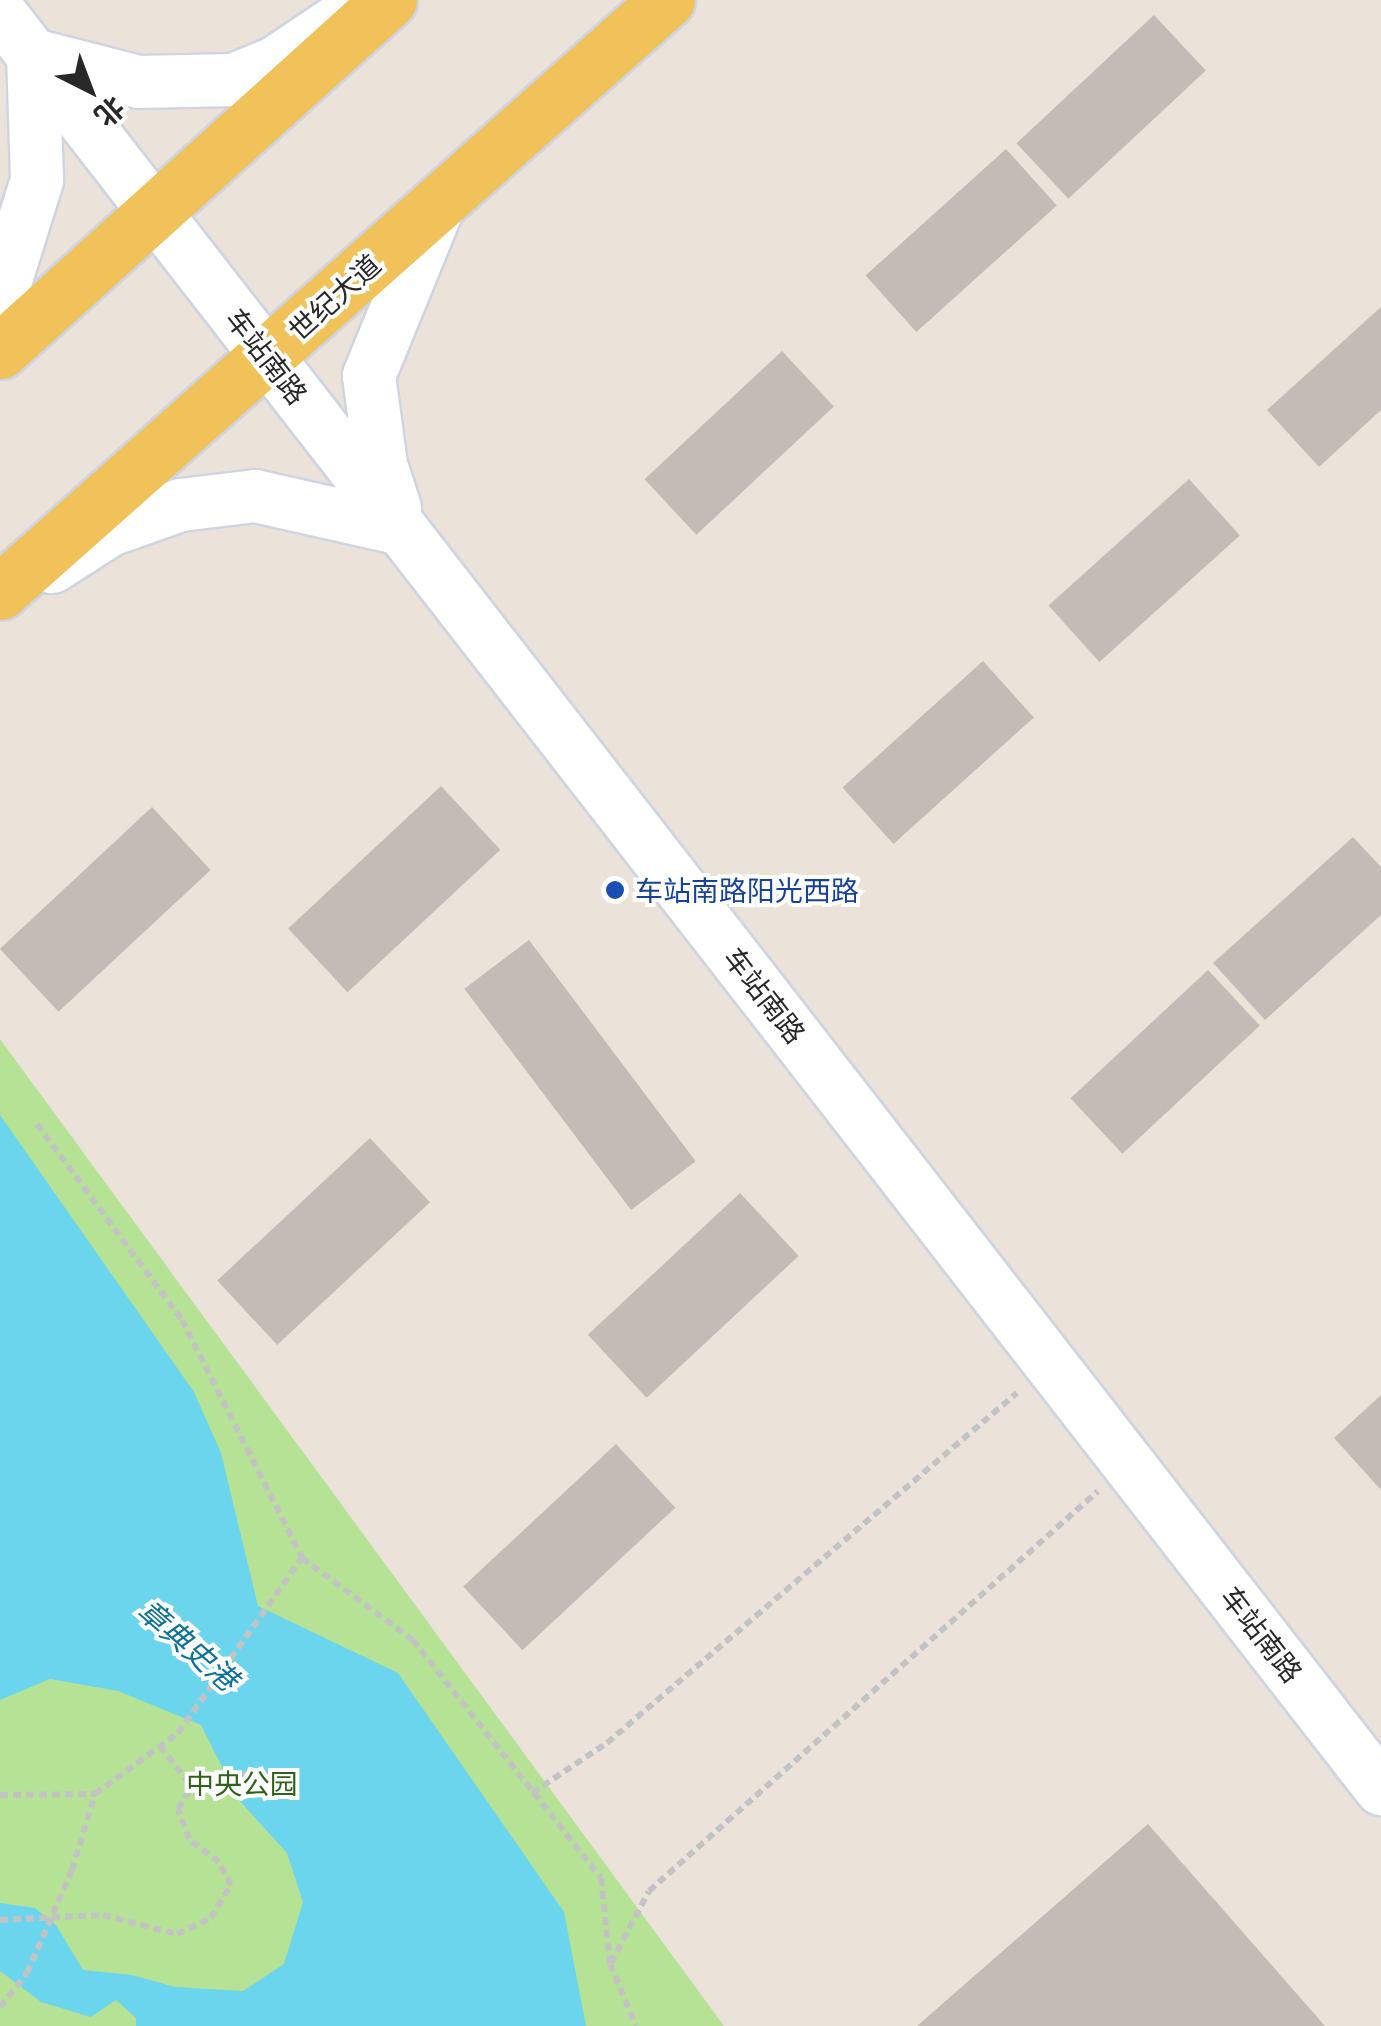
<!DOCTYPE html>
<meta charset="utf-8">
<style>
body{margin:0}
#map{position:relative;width:1381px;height:2026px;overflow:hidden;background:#ebe2d9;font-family:"Noto Sans","Noto Sans SC",sans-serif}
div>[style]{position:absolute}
.green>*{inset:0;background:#b5e295}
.water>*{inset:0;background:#6bd5ee}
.building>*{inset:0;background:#c3bcb6;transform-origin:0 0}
.path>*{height:6px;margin-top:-3px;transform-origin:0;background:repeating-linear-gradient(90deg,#c3c3c3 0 8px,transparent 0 13px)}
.roads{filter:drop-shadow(2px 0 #cfd4e1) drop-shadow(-2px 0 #cfd4e1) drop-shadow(0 2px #cfd4e1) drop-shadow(0 -2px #cfd4e1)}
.tertiary>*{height:52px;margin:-26px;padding:0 26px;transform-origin:26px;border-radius:26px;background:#fff}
.primary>*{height:55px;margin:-27.5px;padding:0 27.5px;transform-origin:27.5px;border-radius:27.5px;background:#f0c259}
.path-bridge>*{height:6px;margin-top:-3px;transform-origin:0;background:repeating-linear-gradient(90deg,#c3c3c3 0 8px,transparent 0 13px)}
.dots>*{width:28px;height:28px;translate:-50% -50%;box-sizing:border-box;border:5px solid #fff;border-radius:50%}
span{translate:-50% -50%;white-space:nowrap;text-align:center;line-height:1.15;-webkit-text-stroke:8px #fff;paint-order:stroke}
.street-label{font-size:28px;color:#282828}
.transit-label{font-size:28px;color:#164399}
.left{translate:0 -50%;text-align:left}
.park-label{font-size:28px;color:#2e6419}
.water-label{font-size:30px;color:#0d7298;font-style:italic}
.north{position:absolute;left:40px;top:40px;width:100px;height:100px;-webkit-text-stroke:8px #fff;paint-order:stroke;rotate:138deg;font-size:28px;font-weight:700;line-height:40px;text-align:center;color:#282828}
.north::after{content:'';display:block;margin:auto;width:35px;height:45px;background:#282828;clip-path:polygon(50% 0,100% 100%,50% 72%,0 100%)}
</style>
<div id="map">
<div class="green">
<div style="clip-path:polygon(0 1039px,724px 2026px,0 2026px)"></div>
</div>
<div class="water">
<div style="clip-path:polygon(0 1115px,194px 1392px,221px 1453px,258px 1606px,398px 1673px,564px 1912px,586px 2026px,136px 2026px,136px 2018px,116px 2000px,91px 2017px,41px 2002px,0 1971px,0 1903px,35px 1908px,56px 1925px,83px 1970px,132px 1975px,175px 1987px,243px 1991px,284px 1964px,303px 1902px,287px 1853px,238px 1799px,201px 1725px,118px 1691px,50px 1679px,0 1700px)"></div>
</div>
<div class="building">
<div style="left:1154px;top:15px;width:76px;height:188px;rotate:47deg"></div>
<div style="left:1006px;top:149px;width:76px;height:189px;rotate:48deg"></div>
<div style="clip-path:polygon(1381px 307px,1381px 410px,1319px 467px,1267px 410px)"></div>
<div style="left:782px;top:351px;width:76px;height:188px;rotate:47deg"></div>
<div style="left:1189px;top:479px;width:76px;height:189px;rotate:48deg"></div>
<div style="left:983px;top:661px;width:76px;height:189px;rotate:48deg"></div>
<div style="left:441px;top:786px;width:87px;height:209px;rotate:47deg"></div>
<div style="left:152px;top:807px;width:86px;height:208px;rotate:47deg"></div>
<div style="clip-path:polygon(1353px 837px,1381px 867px,1381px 915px,1265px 1020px,1213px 963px)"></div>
<div style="left:529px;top:940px;width:277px;height:81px;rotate:53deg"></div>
<div style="left:1208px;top:970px;width:76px;height:188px;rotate:47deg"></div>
<div style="left:370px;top:1138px;width:88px;height:209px;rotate:47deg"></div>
<div style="left:740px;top:1193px;width:86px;height:208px;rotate:47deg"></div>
<div style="clip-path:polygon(1381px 1395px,1381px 1490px,1334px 1438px)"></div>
<div style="left:616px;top:1444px;width:87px;height:209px;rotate:47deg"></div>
<div style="clip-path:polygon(1148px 1824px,1325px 2026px,917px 2026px)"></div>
</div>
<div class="path">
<div style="left:37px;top:1124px;width:244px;rotate:53.5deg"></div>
<div style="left:182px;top:1320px;width:267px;rotate:63.2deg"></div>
<div style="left:302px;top:1558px;width:138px;rotate:36.5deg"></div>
<div style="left:413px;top:1640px;width:303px;rotate:51.7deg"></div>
<div style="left:601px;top:1878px;width:86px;rotate:84deg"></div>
<div style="left:610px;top:1964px;width:67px;rotate:67.2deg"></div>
<div style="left:160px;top:1746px;width:52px;rotate:52deg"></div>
<div style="left:532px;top:1793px;width:90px;rotate:-33.7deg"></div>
<div style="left:607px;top:1743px;width:539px;rotate:-40.49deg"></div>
<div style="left:0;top:1795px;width:95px;rotate:-0.6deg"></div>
<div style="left:72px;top:1870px;width:79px;rotate:-73.2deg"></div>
<div style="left:95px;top:1794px;width:103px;rotate:-36.3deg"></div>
<div style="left:178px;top:1733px;width:214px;rotate:-54.7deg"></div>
<div style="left:0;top:1920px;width:103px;rotate:-2.8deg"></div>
<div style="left:103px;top:1915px;width:76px;rotate:14.4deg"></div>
<div style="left:177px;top:1934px;width:38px;rotate:-25deg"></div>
<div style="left:211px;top:1918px;width:39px;rotate:-59deg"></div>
<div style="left:231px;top:1885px;width:26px;rotate:-118deg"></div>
<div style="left:219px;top:1862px;width:38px;rotate:-143deg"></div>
<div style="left:189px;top:1839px;width:32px;rotate:-110deg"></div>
<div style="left:178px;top:1809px;width:26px;rotate:-58deg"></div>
<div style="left:192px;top:1787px;width:64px;rotate:-13.6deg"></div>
<div style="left:611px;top:1963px;width:81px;rotate:-62.2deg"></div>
<div style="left:649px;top:1891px;width:601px;rotate:-41.7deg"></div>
</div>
<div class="roads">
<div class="tertiary">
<div style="left:0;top:13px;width:2250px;rotate:52.13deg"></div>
<div style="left:0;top:299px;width:125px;rotate:-72.7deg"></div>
<div style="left:37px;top:180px;width:125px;rotate:-91.8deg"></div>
<div style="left:33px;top:55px;width:109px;rotate:14.3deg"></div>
<div style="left:139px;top:82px;width:94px;rotate:-1.2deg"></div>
<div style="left:233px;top:80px;width:45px;rotate:-22deg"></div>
<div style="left:275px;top:63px;width:84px;rotate:-33.9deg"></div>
<div style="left:395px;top:508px;width:45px;rotate:-108deg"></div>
<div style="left:381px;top:465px;width:90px;rotate:-97.7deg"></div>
<div style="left:369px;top:376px;width:188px;rotate:-67.8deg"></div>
<div style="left:52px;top:567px;width:69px;rotate:-32.5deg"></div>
<div style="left:110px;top:530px;width:75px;rotate:-19.4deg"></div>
<div style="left:181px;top:505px;width:75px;rotate:-6.9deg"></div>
<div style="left:255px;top:496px;width:150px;rotate:12.7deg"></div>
</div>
<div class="primary">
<div style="left:0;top:351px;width:524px;rotate:-42.06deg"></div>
<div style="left:0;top:592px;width:892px;rotate:-41.59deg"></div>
</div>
</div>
<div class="path-bridge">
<div style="left:0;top:2007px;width:43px;rotate:-51.5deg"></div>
<div style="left:27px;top:1973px;width:112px;rotate:-66.4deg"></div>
</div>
<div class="dots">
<div style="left:615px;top:890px;background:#1a4fb4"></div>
</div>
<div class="street-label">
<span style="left:334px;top:297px;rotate:-42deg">世纪大道</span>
<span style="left:267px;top:356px;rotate:52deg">车站南路</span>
<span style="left:765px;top:995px;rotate:52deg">车站南路</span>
<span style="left:1262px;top:1634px;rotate:52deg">车站南路</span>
</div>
<div class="transit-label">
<span class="left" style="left:635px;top:890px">车站南路阳光西路</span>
</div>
<div class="park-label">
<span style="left:242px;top:1783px">中央公园</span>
</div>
<div class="water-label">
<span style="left:188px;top:1645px;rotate:41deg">章典史港</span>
</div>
<div class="north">北</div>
</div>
